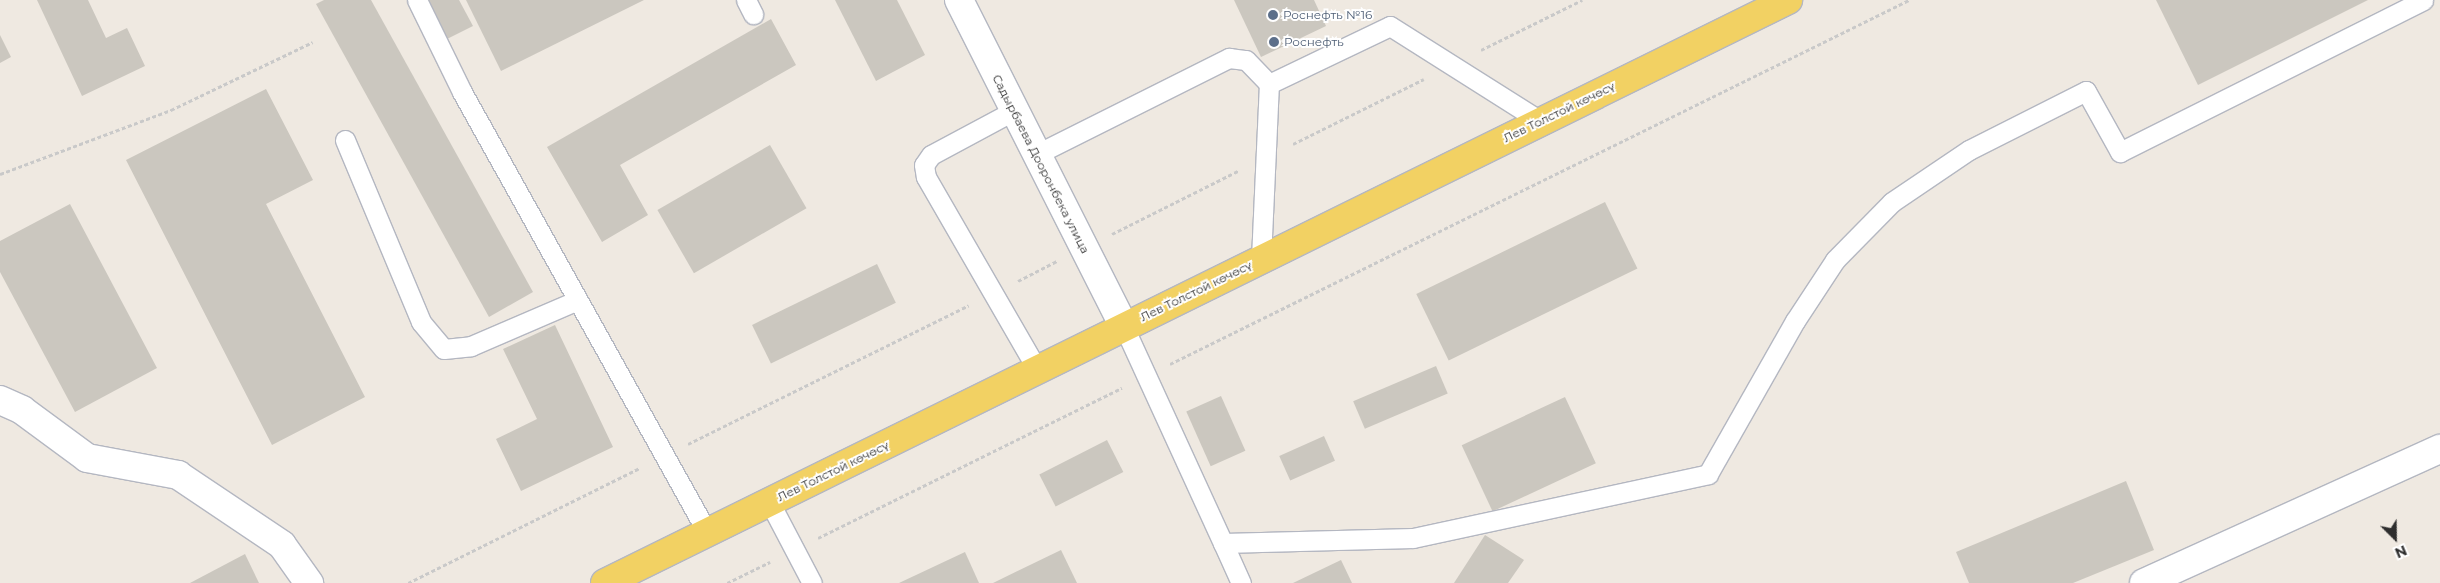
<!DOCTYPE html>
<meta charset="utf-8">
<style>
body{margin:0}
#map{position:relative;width:2440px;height:583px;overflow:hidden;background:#efe9e1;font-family:Montserrat,sans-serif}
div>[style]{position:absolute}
.building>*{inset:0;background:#cbc7bf;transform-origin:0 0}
.path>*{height:3px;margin-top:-1.5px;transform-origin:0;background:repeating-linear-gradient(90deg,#c9c9c9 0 4px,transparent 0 6.5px)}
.roads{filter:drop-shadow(1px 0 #b4b7c1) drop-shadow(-1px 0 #b4b7c1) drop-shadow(0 1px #b4b7c1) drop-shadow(0 -1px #b4b7c1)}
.service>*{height:19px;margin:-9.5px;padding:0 9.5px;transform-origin:9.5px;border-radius:9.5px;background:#fff}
.minor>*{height:28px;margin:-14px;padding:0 14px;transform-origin:14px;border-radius:14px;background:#fff}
.secondary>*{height:28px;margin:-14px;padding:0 14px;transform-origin:14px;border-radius:14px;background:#fff}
.primary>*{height:28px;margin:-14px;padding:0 14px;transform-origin:14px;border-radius:14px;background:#f2d163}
.dots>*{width:14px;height:14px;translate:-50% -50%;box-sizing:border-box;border:2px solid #fff;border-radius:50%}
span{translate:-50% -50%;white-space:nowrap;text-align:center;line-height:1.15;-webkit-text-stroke:4px #fff;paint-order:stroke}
.service-label{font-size:12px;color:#4e5e75}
.left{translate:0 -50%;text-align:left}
.street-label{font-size:12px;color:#2e2e2e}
.north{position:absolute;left:2370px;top:513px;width:50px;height:50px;-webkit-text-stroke:4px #fff;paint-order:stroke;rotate:157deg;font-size:14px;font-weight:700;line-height:20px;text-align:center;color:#2e2e2e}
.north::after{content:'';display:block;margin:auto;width:18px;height:22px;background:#2e2e2e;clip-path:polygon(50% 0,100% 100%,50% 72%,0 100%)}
</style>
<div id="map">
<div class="building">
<div style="clip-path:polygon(37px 0,88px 0,106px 38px,127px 28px,145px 66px,82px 96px)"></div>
<div style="clip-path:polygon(324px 0,371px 0,533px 292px,489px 317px,316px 4px)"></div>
<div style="clip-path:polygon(422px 0,459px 0,473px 26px,443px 41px)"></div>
<div style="clip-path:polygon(466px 0,644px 0,501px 71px)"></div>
<div style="clip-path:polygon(835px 0,897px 0,925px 55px,876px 81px)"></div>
<div style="clip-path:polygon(1234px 0,1314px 0,1326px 26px,1261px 57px)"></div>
<div style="clip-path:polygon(2156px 0,2368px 0,2198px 85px)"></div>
<div style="clip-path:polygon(771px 19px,796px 65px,620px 165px,648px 215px,602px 242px,547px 147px)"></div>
<div style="clip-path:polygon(0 35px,11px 57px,0 63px)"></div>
<div style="clip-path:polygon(266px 89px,313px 180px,266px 204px,365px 397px,272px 445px,126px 160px)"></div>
<div style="left:770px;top:145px;width:73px;height:130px;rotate:60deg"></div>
<div style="left:1605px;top:202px;width:74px;height:210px;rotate:64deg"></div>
<div style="clip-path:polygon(70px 204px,157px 368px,75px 412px,0 272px,0 241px)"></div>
<div style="left:877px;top:264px;width:43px;height:139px;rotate:64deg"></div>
<div style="clip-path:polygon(555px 325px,613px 447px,521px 491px,496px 439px,537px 419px,503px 349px)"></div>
<div style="left:1436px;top:366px;width:30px;height:90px;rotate:67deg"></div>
<div style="left:1221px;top:396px;width:60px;height:38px;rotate:66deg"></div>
<div style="left:1565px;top:397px;width:73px;height:114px;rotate:65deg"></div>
<div style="left:1324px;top:436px;width:27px;height:49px;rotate:66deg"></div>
<div style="left:1107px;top:440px;width:36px;height:76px;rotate:63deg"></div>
<div style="clip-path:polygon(2126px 481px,2154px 550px,2073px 583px,1969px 583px,1956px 552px)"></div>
<div style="clip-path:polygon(1485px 535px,1524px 560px,1508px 583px,1454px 583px)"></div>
<div style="clip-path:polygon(1061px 550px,1077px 583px,993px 583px)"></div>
<div style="clip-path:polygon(965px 552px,979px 583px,899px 583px)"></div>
<div style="clip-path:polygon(245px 554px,259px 583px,190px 583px)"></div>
<div style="clip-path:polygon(1341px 560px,1352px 583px,1293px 583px)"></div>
</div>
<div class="path">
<div style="left:1481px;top:50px;width:113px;rotate:-26.3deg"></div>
<div style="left:1293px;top:144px;width:146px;rotate:-26.4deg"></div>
<div style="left:0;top:174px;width:183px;rotate:-20.5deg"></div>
<div style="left:171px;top:110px;width:157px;rotate:-25.6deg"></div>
<div style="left:1112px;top:234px;width:141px;rotate:-26.6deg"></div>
<div style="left:1018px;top:281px;width:44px;rotate:-27.1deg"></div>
<div style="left:1170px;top:364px;width:824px;rotate:-26.22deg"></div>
<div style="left:688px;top:444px;width:313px;rotate:-26.3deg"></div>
<div style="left:818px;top:538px;width:339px;rotate:-26.3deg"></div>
<div style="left:408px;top:583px;width:259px;rotate:-26.4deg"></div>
<div style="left:727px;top:583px;width:48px;rotate:-26deg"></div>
</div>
<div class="roads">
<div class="service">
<div style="left:417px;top:0;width:102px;rotate:63.9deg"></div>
<div style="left:462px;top:92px;width:504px;rotate:60.89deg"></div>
<div style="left:746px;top:0;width:16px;rotate:63deg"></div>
<div style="left:1015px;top:110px;width:95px;rotate:151.8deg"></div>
<div style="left:931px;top:155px;width:12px;rotate:125deg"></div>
<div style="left:924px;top:165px;width:12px;rotate:81deg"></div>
<div style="left:926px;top:177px;width:222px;rotate:60deg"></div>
<div style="left:345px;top:140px;width:197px;rotate:67.3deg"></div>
<div style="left:421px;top:322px;width:35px;rotate:50deg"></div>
<div style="left:444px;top:349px;width:27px;rotate:-6deg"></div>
<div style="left:471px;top:346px;width:116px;rotate:-23.3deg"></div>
<div style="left:1037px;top:154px;width:215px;rotate:-26.6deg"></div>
<div style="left:1229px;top:58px;width:17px;rotate:7deg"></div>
<div style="left:1246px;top:60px;width:33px;rotate:46deg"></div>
<div style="left:1261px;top:259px;width:175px;rotate:-87.4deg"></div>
<div style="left:1269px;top:84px;width:134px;rotate:-25.6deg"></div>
<div style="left:1390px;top:26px;width:178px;rotate:32.3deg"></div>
<div style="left:1124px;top:327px;width:238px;rotate:65.4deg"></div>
<div style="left:1223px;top:543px;width:190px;rotate:-1.5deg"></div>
<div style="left:1413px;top:538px;width:302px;rotate:-12.2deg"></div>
<div style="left:1708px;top:474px;width:176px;rotate:-60.4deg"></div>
<div style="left:1795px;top:321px;width:73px;rotate:-56.7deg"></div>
<div style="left:1835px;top:260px;width:81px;rotate:-45.5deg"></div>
<div style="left:1892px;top:202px;width:93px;rotate:-34deg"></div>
<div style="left:1969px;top:150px;width:131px;rotate:-26.8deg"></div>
<div style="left:2086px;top:91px;width:70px;rotate:60.9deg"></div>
<div style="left:2120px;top:152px;width:339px;rotate:-26.6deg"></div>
<div style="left:770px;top:503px;width:90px;rotate:62.3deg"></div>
<div style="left:1223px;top:543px;width:44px;rotate:65.8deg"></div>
</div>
<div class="minor">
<div style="left:0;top:400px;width:24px;rotate:24deg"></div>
<div style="left:22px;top:410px;width:81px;rotate:36.4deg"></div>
<div style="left:87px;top:458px;width:93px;rotate:10.6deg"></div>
<div style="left:178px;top:475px;width:125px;rotate:33.9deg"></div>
<div style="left:282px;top:545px;width:47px;rotate:54.6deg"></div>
<div style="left:2144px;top:583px;width:325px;rotate:-24.4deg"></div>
</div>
<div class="secondary">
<div style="left:959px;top:0;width:366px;rotate:63.2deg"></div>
</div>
<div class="primary">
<div style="left:605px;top:583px;width:1319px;rotate:-26.23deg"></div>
</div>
</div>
<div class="dots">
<div style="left:1273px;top:15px;background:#5c6f8a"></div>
<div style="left:1274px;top:42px;background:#5c6f8a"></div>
</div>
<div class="service-label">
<span class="left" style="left:1283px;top:15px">Роснефть №16</span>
<span class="left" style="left:1284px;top:42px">Роснефть</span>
</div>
<div class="street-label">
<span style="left:1559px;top:112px;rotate:-26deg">Лев Толстой көчөсү</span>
<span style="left:1041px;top:164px;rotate:63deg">Садырбаева Дооронбека улица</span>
<span style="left:1196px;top:291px;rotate:-26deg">Лев Толстой көчөсү</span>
<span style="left:833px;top:471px;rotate:-26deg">Лев Толстой көчөсү</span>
</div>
<div class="north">N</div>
</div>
